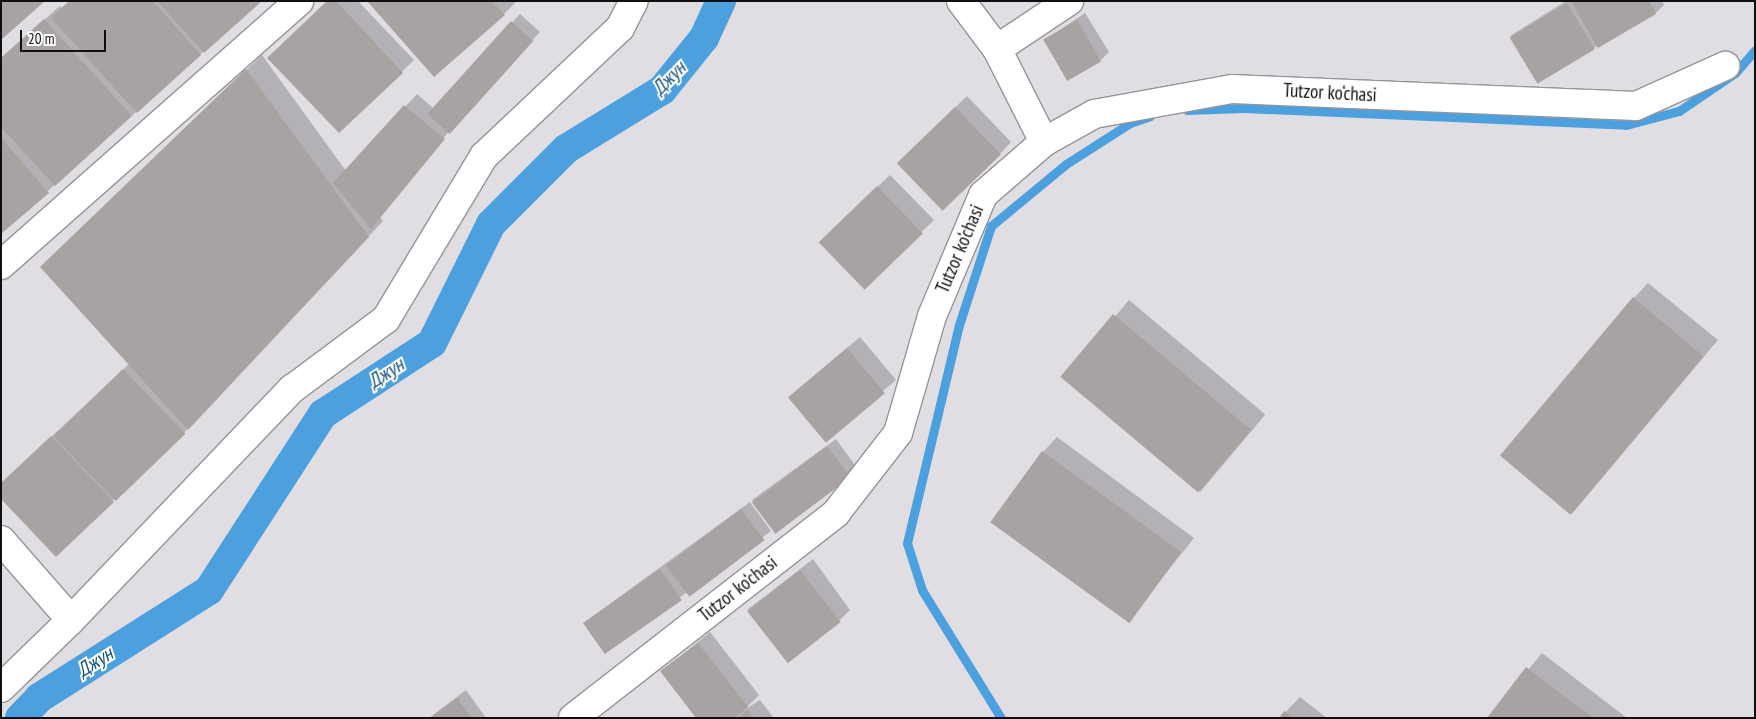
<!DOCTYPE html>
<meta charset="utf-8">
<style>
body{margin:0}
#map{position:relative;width:1756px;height:719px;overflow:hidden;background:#e0dee3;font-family:"PT Sans Narrow",sans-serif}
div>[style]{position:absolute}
.shadow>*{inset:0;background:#0003;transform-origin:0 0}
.stream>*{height:9px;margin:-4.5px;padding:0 4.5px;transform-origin:4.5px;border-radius:4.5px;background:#4ca0dd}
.canal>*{height:30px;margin:-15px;padding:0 15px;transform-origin:15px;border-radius:15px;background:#4ca0dd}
.building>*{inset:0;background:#a8a3a2;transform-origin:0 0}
.roads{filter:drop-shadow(1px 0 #959498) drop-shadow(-1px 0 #959498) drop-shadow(0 1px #959498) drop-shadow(0 -1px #959498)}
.street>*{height:28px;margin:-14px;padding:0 14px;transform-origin:14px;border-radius:14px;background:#fff}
span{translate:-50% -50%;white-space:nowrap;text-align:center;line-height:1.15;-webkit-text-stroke:4px #fff;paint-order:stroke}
.street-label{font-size:19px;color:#0f0e10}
.water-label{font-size:20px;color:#17547e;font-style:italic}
.frame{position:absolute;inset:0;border:2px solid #0f0e10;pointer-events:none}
.scale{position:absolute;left:20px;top:30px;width:86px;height:22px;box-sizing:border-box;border:2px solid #0f0e10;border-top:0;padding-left:6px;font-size:15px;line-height:18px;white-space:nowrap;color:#0f0e10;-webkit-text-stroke:4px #fff;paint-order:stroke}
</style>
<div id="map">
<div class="shadow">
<div style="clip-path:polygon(70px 1px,260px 1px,1px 233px,1px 58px,60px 6px,62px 8px)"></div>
<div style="clip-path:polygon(328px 1px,358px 1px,414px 60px,339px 132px)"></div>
<div style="clip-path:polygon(369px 1px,517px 1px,504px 14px)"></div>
<div style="clip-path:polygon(1566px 1px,1662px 1px,1664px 5px,1656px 13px,1594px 48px,1510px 36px)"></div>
<div style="clip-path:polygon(1085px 13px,1109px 52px,1101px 60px,1045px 40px)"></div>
<div style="clip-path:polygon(520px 14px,540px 32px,454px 125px,380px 217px,383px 221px,196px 421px,56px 555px,1px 484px,130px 363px,56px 252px,262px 55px,346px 171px,417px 94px,433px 108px)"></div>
<div style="clip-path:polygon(967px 96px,1011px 142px,1000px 154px,909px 152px)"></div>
<div style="clip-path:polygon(890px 175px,934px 220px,864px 287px,832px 230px)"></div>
<div style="clip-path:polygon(1648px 283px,1718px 340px,1572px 514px,1634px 298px)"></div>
<div style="left:1129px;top:300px;width:178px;height:101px;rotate:40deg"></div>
<div style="left:860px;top:337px;width:56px;height:92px;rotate:50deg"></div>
<div style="clip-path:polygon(1057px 437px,1194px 538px,1127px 622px,1043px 452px)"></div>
<div style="left:836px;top:439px;width:36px;height:104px;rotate:54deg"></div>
<div style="left:750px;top:502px;width:36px;height:205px;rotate:54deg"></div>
<div style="clip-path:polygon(813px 559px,850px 610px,839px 621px,747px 610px)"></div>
<div style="clip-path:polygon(710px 632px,759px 695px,744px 710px,760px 700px,774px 718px,698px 718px,662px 671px)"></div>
<div style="clip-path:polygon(1542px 653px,1627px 718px,1488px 718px)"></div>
<div style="clip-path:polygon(466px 690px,486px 718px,429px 718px)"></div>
<div style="clip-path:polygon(1300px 697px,1327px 718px,1280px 718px)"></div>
</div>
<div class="stream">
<div style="left:1187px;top:110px;width:57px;rotate:-2deg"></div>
<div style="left:1244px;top:108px;width:382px;rotate:2.5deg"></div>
<div style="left:1626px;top:125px;width:55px;rotate:-14.8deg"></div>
<div style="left:1679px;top:111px;width:68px;rotate:-34.2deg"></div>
<div style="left:1735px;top:73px;width:30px;rotate:-49deg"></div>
<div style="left:1001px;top:718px;width:150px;rotate:-121.7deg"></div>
<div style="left:922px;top:590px;width:49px;rotate:-107.7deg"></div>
<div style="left:907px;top:543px;width:224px;rotate:-76.6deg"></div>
<div style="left:959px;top:325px;width:104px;rotate:-72.1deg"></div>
<div style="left:991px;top:226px;width:97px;rotate:-39.6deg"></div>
<div style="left:1066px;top:164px;width:76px;rotate:-32.6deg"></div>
<div style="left:1130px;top:123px;width:21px;rotate:-19deg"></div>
</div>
<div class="canal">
<div style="left:20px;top:718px;width:28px;rotate:-46deg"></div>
<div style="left:39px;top:698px;width:201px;rotate:-32.4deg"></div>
<div style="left:209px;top:590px;width:210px;rotate:-57.1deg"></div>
<div style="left:323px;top:414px;width:130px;rotate:-33.1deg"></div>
<div style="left:432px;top:343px;width:133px;rotate:-63.6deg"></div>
<div style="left:491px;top:224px;width:106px;rotate:-45deg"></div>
<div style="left:566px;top:149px;width:113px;rotate:-31.6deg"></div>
<div style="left:662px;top:90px;width:67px;rotate:-51.1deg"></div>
<div style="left:704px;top:38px;width:41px;rotate:-65.3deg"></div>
</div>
<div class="building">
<div style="clip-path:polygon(1px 1px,45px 1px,1px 40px)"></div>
<div style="clip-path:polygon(69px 1px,153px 1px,201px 55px,137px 113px,51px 18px)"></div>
<div style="clip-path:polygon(157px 1px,262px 1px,204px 53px)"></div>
<div style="clip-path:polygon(327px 1px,336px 1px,403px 73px,339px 133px,267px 58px)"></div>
<div style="clip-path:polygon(367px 1px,492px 1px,505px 15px,434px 77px)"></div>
<div style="clip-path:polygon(1571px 1px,1649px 1px,1656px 14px,1598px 48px)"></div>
<div style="left:1567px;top:3px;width:54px;height:67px;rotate:59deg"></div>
<div style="clip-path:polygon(44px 19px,132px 116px,55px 186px,1px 127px,1px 58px)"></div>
<div style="left:1077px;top:20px;width:48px;height:39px;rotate:60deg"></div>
<div style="left:511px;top:21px;width:30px;height:125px;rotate:42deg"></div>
<div style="clip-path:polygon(246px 69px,369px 237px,188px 430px,40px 267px)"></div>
<div style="clip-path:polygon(404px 105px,445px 139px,371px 229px,333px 183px)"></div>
<div style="left:955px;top:107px;width:66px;height:81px;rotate:46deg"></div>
<div style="clip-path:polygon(1px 138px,49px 193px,1px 234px)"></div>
<div style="left:877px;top:186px;width:66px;height:81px;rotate:46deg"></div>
<div style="left:1633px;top:297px;width:92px;height:207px;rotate:40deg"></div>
<div style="left:1113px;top:314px;width:180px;height:82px;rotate:40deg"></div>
<div style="left:847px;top:348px;width:59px;height:77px;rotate:50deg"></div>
<div style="left:123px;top:369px;width:90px;height:97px;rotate:46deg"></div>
<div style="clip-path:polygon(51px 436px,114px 502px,56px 557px,1px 499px,1px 483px)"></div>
<div style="left:827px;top:446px;width:39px;height:94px;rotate:53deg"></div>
<div style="left:1042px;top:451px;width:172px;height:88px;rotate:36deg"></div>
<div style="left:741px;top:509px;width:39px;height:94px;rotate:53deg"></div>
<div style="left:660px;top:569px;width:38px;height:94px;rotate:55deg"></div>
<div style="left:800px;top:570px;width:66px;height:67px;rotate:52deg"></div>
<div style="clip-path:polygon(698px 643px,748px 707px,734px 718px,696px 718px,660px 671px)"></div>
<div style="clip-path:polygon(1526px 667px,1593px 718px,1487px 718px)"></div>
<div style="clip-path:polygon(457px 698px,472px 718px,430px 718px)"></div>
<div style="clip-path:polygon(748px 710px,753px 718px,738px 718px)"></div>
<div style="clip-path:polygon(1284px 711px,1294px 718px,1279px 718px)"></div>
</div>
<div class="roads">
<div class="street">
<div style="left:961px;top:1px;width:60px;rotate:53.1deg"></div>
<div style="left:1044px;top:142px;width:104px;rotate:-116.8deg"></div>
<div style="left:997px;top:49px;width:87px;rotate:-33.7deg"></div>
<div style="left:1px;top:265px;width:398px;rotate:-41.5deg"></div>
<div style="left:1px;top:540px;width:106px;rotate:48.8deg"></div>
<div style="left:1px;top:688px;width:98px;rotate:-44.2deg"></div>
<div style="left:71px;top:620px;width:320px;rotate:-46.3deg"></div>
<div style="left:292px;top:389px;width:117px;rotate:-36.7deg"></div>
<div style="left:386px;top:319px;width:190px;rotate:-59deg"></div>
<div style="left:484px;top:156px;width:187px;rotate:-43.3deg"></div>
<div style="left:620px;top:28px;width:30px;rotate:-63deg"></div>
<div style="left:573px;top:718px;width:333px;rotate:-37.9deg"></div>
<div style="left:836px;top:513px;width:101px;rotate:-52.2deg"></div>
<div style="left:898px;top:433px;width:122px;rotate:-73.8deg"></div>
<div style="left:932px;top:316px;width:131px;rotate:-67.1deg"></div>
<div style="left:983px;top:195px;width:81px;rotate:-41deg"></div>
<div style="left:1044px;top:142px;width:57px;rotate:-29.2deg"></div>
<div style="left:1094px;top:114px;width:140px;rotate:-10.3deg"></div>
<div style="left:1232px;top:89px;width:404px;rotate:2.4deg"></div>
<div style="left:1636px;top:106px;width:98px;rotate:-24.2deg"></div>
</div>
</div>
<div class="street-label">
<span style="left:1330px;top:93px;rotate:3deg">Tutzor ko‘chasi</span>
<span style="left:960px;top:249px;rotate:-67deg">Tutzor ko‘chasi</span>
<span style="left:738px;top:589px;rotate:-38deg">Tutzor ko‘chasi</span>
</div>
<div class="water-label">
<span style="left:669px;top:78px;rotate:-45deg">Джун</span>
<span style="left:386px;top:373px;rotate:-33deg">Джун</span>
<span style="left:95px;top:662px;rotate:-32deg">Джун</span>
</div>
<div class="frame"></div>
<div class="scale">20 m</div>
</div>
